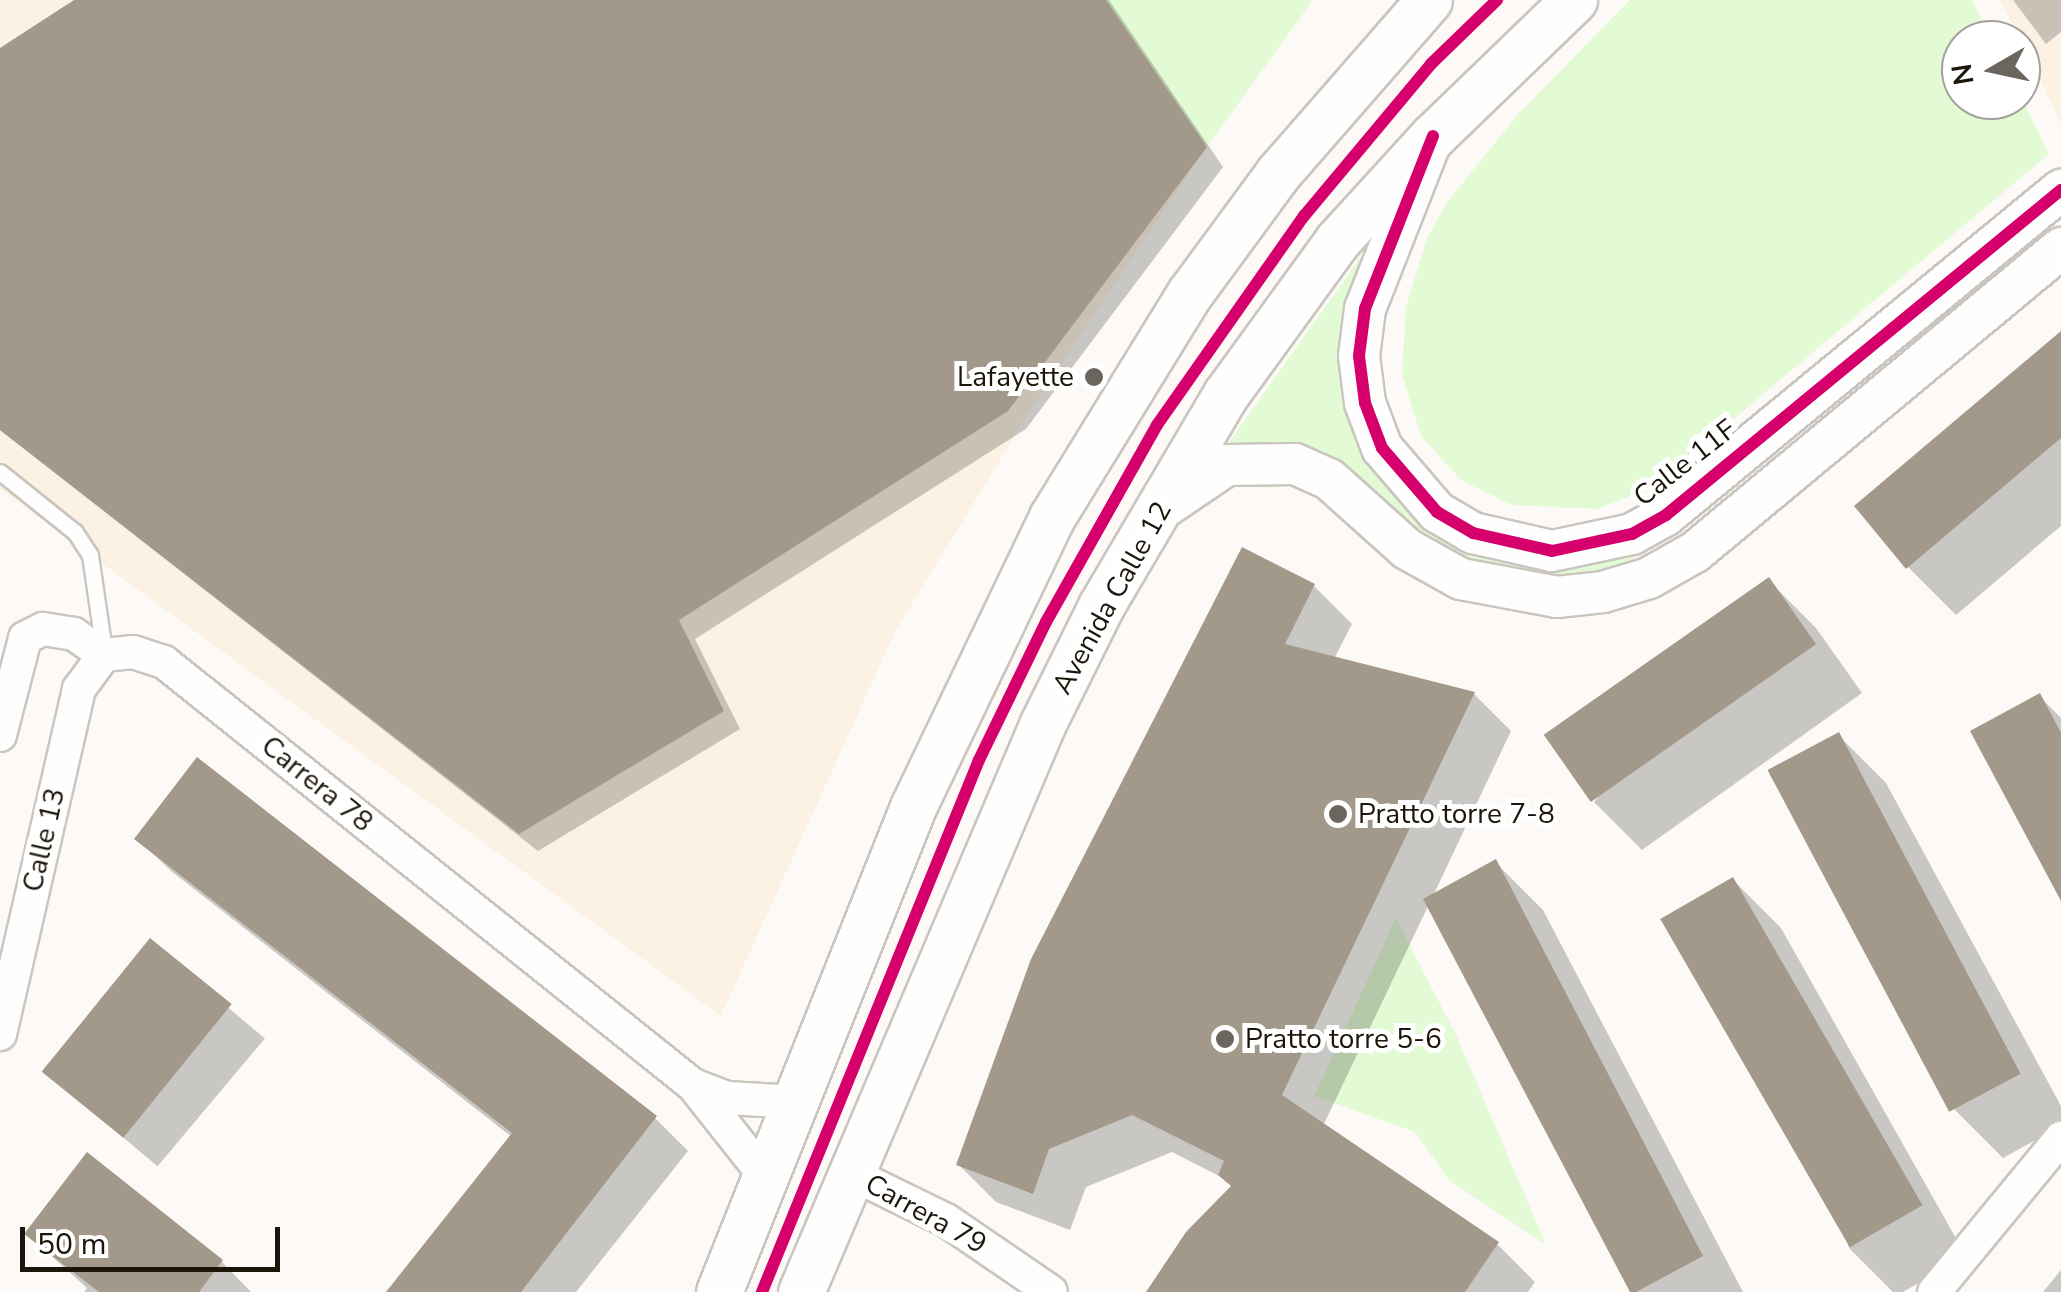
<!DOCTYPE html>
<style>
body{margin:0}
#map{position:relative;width:2061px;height:1292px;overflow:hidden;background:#fcf9f6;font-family:"Nunito Sans",sans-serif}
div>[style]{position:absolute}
.built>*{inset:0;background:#fcf2e4}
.green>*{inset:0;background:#e3fbd5}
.shadow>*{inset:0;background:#0003;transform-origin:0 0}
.building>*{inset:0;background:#a2998a;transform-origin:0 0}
.roads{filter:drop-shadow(2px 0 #cac5be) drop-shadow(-2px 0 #cac5be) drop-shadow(0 2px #cac5be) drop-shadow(0 -2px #cac5be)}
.service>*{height:15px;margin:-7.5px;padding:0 7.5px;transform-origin:7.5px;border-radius:7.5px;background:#fffefe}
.minor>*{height:32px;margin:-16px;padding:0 16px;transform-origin:16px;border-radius:16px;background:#fffefe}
.tertiary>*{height:40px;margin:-20px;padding:0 20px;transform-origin:20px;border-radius:20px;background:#fffefe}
.secondary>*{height:45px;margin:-22.5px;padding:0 22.5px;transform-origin:22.5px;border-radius:22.5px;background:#fffefe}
.cycleway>*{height:12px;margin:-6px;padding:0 6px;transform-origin:6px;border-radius:6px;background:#d6006c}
.dots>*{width:28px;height:28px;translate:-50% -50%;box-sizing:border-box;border:5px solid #fff;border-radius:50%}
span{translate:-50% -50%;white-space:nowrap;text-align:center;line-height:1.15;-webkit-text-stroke:10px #fff;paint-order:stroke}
.poi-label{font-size:28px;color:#1c150a}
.right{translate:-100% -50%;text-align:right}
.left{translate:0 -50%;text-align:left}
.street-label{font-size:28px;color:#1c150a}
.north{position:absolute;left:1941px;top:20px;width:100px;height:100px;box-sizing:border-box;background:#fff;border:2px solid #a4a19d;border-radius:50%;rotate:261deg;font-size:28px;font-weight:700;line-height:40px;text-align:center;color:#1c150a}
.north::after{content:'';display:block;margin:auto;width:35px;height:45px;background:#6a655d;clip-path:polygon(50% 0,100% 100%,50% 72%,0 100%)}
.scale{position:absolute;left:20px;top:1227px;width:260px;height:45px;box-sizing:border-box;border:5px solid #1c150a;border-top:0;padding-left:12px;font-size:30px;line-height:35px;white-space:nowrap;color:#1c150a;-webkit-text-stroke:8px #fff;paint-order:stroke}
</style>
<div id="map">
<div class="built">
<div style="clip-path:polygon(0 0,1106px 0,1207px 147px,1028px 414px,895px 632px,721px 1016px,0 489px)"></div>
<div style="clip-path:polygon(1999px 0,2061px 0,2061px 124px,2021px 40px)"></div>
</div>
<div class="green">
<div style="clip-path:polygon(1106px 0,1313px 0,1207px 147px)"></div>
<div style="clip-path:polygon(1630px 0,1972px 0,1992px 40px,1961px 40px,1961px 100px,2021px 97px,2049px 154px,1651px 488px,1597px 509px,1512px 505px,1461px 480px,1421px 436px,1402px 375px,1406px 306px,1428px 236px,1448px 201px,1520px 112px)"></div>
<div style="clip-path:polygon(2061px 202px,2061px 218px,1701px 516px,1612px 572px,1577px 582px,1454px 559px,1328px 456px,1280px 443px,1227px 445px,1367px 248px,1350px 367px,1464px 547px,1537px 567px,1576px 565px)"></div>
<div style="clip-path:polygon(1396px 918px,1457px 1037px,1546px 1245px,1450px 1181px,1415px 1132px,1314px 1096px)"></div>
</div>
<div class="shadow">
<div style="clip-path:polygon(78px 0,1109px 0,1223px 167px,1026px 429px,695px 639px,740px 729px,538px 851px,0 430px,0 51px)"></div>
<div style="clip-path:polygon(2013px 0,2061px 0,2061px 32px,2046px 44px)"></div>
<div style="clip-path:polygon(2061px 354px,2061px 526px,1956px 615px,1908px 567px)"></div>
<div style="clip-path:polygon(1768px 580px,1816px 628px,1862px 693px,1642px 850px,1594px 802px)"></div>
<div style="clip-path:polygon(1314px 586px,1352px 624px,1334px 659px,1474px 694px,1511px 731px,1433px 896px,1495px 862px,1543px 910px,1743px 1292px,1633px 1292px,1429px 904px,1323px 1126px,1497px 1244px,1535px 1282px,1528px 1292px,1149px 1292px,1234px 1187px,1225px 1179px,1172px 1152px,1086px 1187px,1070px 1230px,996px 1202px,958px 1164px)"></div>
<div style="clip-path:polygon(2039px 696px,2061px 718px,2061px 895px)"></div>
<div style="clip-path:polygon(1838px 735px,1886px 783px,2061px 1106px,2061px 1126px,2003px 1158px,1955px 1110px)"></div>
<div style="clip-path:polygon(138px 839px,655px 1118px,688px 1151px,576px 1292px,394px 1292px,512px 1137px,171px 871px)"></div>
<div style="clip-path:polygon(1733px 880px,1781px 928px,1966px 1256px,1903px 1292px,1893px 1292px,1849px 1248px)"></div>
<div style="left:150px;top:942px;width:150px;height:167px;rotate:40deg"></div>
<div style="clip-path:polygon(87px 1155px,222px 1262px,251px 1292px,84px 1292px,87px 1288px,27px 1234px)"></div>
<div style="clip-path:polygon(2061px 1270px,2061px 1292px,2043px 1292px)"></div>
</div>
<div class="building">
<div style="clip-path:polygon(74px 0,1106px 0,1207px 147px,1008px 411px,679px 620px,724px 711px,519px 834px,0 430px,0 48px)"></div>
<div style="clip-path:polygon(2061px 331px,2061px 438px,1906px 569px,1854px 506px)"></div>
<div style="clip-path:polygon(1242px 547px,1315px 584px,1285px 644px,1475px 692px,1282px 1095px,1499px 1242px,1465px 1292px,1146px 1292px,1186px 1232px,1231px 1186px,1218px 1175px,1224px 1161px,1132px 1115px,1049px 1149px,1033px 1194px,956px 1165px,1031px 959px)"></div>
<div style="left:1769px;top:577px;width:82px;height:275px;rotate:55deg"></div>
<div style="clip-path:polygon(2040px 693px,2061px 733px,2061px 901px,1970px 731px)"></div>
<div style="left:1839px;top:732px;width:387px;height:81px;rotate:62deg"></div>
<div style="clip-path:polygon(197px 757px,657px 1116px,521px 1292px,386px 1292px,512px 1133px,134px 839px)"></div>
<div style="clip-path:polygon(1496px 859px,1703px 1256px,1636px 1292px,1630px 1292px,1423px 899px)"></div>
<div style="left:1733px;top:877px;width:379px;height:84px;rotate:60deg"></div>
<div style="left:150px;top:938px;width:105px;height:172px;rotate:39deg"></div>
<div style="clip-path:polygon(87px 1152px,223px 1260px,199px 1292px,99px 1292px,24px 1234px)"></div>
</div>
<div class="roads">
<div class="service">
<div style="left:0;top:472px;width:96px;rotate:38.7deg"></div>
<div style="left:75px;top:532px;width:27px;rotate:57deg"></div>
<div style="left:90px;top:555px;width:97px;rotate:81.7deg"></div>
</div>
<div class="minor">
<div style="left:104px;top:655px;width:29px;rotate:-6deg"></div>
<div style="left:133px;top:652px;width:33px;rotate:18deg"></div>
<div style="left:164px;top:662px;width:677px;rotate:38.65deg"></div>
<div style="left:693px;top:1085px;width:117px;rotate:51.6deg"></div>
<div style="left:0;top:735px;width:100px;rotate:-75.5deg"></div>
<div style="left:25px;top:638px;width:20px;rotate:-27deg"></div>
<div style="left:43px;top:629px;width:31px;rotate:9deg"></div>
<div style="left:74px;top:634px;width:37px;rotate:35deg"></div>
<div style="left:0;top:1034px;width:354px;rotate:-77.1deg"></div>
<div style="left:79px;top:689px;width:42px;rotate:-53.7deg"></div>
<div style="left:693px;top:1085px;width:36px;rotate:21deg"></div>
<div style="left:727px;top:1098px;width:70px;rotate:3.3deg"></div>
<div style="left:850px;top:1173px;width:107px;rotate:26.1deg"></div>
<div style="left:946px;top:1220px;width:127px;rotate:34.4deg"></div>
<div style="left:1934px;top:1292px;width:200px;rotate:-50.5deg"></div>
</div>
<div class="tertiary">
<div style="left:1430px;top:144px;width:177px;rotate:111.5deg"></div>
<div style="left:1365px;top:309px;width:47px;rotate:97.3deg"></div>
<div style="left:1359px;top:356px;width:47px;rotate:82.7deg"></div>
<div style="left:1365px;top:403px;width:48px;rotate:69.3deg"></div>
<div style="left:1382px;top:448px;width:84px;rotate:49.3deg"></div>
<div style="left:1437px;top:512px;width:42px;rotate:30.3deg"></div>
<div style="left:1473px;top:533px;width:81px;rotate:12.8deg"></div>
<div style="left:1552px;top:551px;width:82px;rotate:-12deg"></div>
<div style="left:1632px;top:534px;width:39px;rotate:-29deg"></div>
<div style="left:1666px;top:515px;width:512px;rotate:-39.45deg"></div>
<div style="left:1159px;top:511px;width:82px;rotate:-34.1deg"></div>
<div style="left:1227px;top:465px;width:68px;rotate:-0.8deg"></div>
<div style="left:1295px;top:464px;width:37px;rotate:24deg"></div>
<div style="left:1329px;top:479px;width:105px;rotate:41.9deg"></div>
<div style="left:1407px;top:549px;width:62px;rotate:29.1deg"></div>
<div style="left:1461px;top:579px;width:98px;rotate:10.6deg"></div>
<div style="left:1557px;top:597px;width:46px;rotate:-6.2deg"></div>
<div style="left:1603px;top:592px;width:48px;rotate:-16.9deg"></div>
<div style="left:1649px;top:578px;width:53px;rotate:-29.5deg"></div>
<div style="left:1695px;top:552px;width:476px;rotate:-39.7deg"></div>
</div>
<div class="secondary">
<div style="left:719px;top:1292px;width:522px;rotate:-68.2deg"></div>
<div style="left:913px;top:807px;width:322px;rotate:-64.4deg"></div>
<div style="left:1052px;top:517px;width:263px;rotate:-58.4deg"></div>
<div style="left:1190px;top:293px;width:150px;rotate:-53.7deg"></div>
<div style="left:1279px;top:172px;width:228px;rotate:-48.9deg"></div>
<div style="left:801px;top:1292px;width:618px;rotate:-66.96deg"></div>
<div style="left:1043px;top:723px;width:131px;rotate:-63.6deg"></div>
<div style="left:1101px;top:606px;width:246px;rotate:-59.5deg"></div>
<div style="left:1226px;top:394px;width:189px;rotate:-54deg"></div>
<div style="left:1337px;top:241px;width:142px;rotate:-47.6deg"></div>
<div style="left:1433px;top:136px;width:196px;rotate:-44deg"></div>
</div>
</div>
<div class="cycleway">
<div style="left:1433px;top:136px;width:186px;rotate:111.5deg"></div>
<div style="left:1365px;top:309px;width:47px;rotate:97.3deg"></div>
<div style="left:1359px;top:356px;width:47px;rotate:82.7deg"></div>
<div style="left:1365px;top:403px;width:48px;rotate:69.3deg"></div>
<div style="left:1382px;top:448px;width:84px;rotate:49.3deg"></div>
<div style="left:1437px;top:512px;width:42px;rotate:30.3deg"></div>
<div style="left:1473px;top:533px;width:81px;rotate:12.8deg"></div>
<div style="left:1552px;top:551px;width:82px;rotate:-12deg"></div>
<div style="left:1632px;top:534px;width:39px;rotate:-29deg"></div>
<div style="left:1666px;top:515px;width:512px;rotate:-39.45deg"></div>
<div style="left:762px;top:1292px;width:575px;rotate:-67.81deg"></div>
<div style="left:979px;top:760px;width:153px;rotate:-64.1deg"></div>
<div style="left:1046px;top:622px;width:226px;rotate:-60.6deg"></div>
<div style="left:1157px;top:425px;width:256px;rotate:-54.9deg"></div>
<div style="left:1304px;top:216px;width:198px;rotate:-50.1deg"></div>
<div style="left:1431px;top:64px;width:92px;rotate:-44.1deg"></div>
</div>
<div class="dots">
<div style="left:1094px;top:377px;background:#6a655d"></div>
<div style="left:1338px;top:814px;background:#6a655d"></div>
<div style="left:1225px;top:1039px;background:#6a655d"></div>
</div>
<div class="poi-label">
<span class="right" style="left:1074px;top:377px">Lafayette</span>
<span class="left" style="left:1358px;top:814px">Pratto torre 7-8</span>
<span class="left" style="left:1245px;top:1039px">Pratto torre 5-6</span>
</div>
<div class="street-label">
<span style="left:1685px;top:463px;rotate:-38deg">Calle 11F</span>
<span style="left:1112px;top:598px;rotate:-61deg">Avenida Calle 12</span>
<span style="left:317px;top:784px;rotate:39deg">Carrera 78</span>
<span style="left:44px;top:840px;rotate:-77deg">Calle 13</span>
<span style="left:926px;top:1214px;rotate:29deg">Carrera 79</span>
</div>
<div class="north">N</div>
<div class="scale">50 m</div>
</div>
